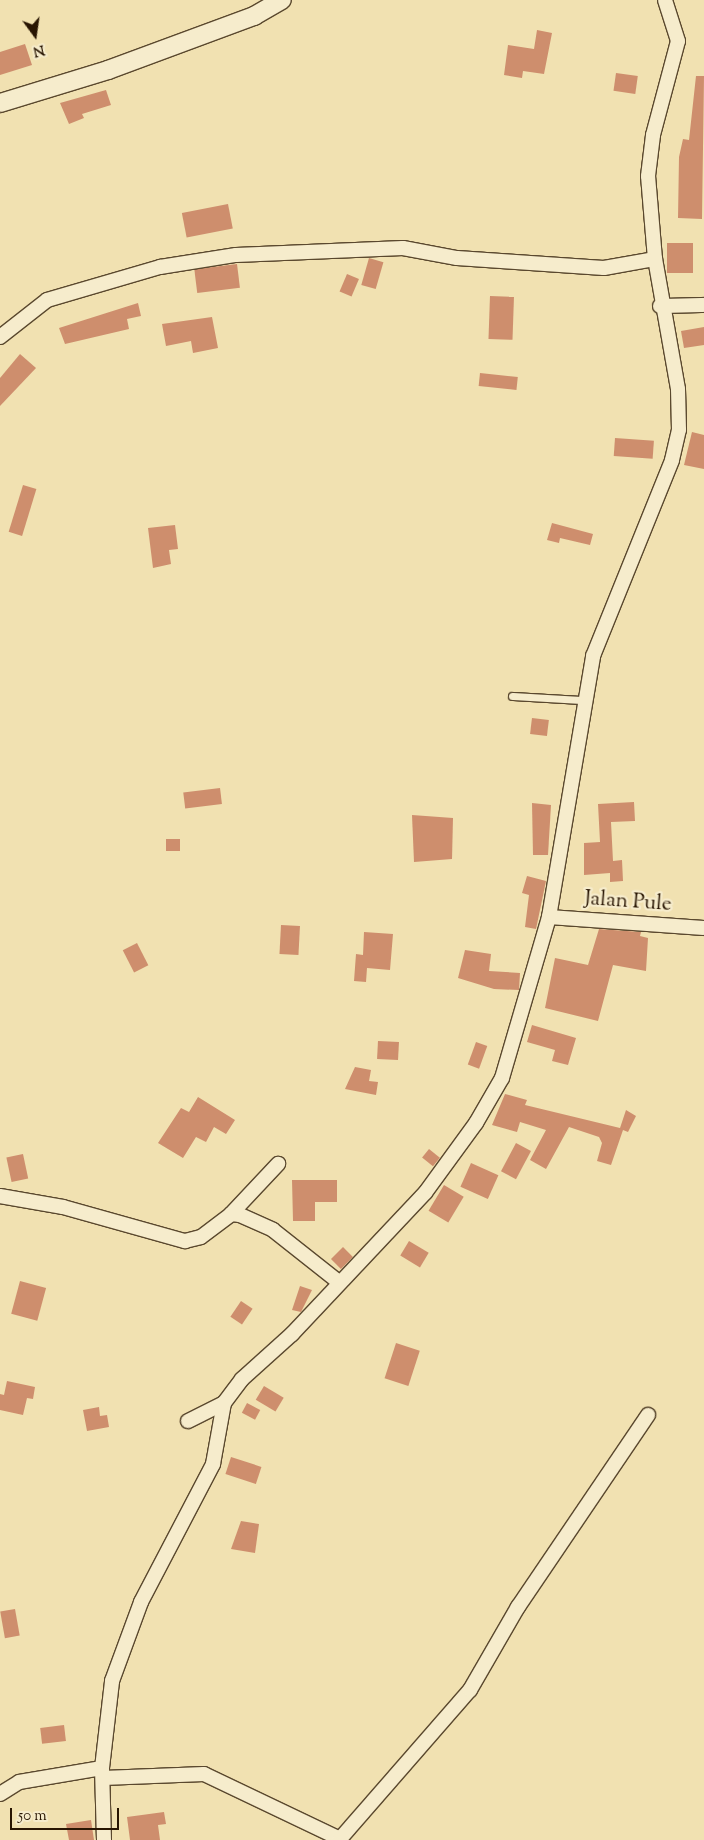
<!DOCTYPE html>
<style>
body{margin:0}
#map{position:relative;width:704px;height:1840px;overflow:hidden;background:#f1e1b1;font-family:"Sorts Mill Goudy",serif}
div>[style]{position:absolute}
.building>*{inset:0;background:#ce8e6d;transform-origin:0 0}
.roads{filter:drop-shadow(1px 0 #5a482e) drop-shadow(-1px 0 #5a482e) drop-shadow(0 1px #5a482e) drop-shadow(0 -1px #5a482e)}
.service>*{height:7px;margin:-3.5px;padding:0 3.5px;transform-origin:3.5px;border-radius:3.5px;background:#f6eccc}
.minor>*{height:14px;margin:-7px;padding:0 7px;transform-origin:7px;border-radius:7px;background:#f6eccc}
.tertiary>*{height:18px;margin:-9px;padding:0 9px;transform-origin:9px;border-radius:9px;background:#f6eccc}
span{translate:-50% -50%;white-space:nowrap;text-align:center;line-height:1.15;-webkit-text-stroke:4.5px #f6eccc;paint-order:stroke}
.street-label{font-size:21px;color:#281502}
.north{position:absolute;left:10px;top:10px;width:50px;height:50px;-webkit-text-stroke:4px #f6eccc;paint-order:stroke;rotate:166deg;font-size:14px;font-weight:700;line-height:20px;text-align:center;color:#281502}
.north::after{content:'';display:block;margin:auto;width:18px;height:22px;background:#281502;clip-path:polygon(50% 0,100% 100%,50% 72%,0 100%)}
.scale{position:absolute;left:10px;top:1808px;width:109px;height:22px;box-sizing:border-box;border:2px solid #281502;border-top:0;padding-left:6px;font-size:15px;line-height:18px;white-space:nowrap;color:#281502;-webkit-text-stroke:4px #f6eccc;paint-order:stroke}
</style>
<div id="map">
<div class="building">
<div style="clip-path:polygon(537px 30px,552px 33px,544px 74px,523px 71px,522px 78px,504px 75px,508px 45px,534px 49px)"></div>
<div style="clip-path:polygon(25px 44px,32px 65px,0 75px,0 52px)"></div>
<div style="left:616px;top:73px;width:22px;height:18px;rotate:8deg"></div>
<div style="clip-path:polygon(696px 76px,704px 76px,702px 219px,678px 218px,679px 157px,683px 139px,689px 140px)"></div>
<div style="clip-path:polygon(106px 90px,111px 105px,82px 114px,84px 118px,69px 124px,60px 103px)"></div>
<div style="left:228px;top:204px;width:25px;height:47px;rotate:79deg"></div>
<div style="left:667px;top:243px;width:26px;height:30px"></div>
<div style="left:369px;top:258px;width:15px;height:28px;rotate:16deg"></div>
<div style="left:237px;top:264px;width:24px;height:43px;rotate:83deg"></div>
<div style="left:347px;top:274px;width:13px;height:19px;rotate:23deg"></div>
<div style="left:490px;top:296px;width:24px;height:43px;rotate:2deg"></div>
<div style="clip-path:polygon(138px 303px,141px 316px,127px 319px,129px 329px,65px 344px,59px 328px)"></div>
<div style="clip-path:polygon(212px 317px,218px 348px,193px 353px,191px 341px,166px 346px,162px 324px)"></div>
<div style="clip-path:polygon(704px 327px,704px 345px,684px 348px,681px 331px)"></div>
<div style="clip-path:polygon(20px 354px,36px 368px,0 406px,0 378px)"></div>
<div style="left:480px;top:373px;width:38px;height:13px;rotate:6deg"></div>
<div style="clip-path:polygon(692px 432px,704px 435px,704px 469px,684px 465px)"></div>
<div style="left:615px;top:438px;width:39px;height:18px;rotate:4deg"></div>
<div style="left:23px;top:485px;width:14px;height:49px;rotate:17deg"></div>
<div style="clip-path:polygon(552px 523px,593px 534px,590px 545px,560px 538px,559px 543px,547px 540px)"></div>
<div style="clip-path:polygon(175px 525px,178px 549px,169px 550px,171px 564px,153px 568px,148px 528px)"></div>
<div style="left:532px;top:718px;width:17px;height:16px;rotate:7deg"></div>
<div style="left:220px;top:788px;width:16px;height:37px;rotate:83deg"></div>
<div style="clip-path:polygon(634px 802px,635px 821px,611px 822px,613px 861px,622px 860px,623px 881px,610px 882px,610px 873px,584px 875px,584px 843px,600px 842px,598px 804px)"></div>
<div style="clip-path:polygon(532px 803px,551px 805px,548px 855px,533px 855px)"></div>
<div style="clip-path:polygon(412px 815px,453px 818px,452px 859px,414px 862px)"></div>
<div style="left:166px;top:839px;width:14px;height:12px"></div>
<div style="clip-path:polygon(527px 876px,546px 881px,536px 929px,525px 927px,529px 895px,522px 893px)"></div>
<div style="left:281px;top:925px;width:19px;height:29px;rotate:3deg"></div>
<div style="clip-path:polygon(599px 929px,641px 932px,640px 936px,648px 938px,646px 971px,613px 965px,598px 1021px,545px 1008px,555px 958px,588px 965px)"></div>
<div style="clip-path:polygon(364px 932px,393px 934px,390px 970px,367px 968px,366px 982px,354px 981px,356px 954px,363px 955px)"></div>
<div style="left:137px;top:943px;width:25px;height:16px;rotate:63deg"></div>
<div style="clip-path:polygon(465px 950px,491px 954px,489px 971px,520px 973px,519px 990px,494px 989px,458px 978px)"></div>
<div style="clip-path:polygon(532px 1025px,576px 1038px,568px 1065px,552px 1061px,555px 1050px,527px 1042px)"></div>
<div style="left:378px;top:1041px;width:21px;height:18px;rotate:3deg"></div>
<div style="left:476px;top:1042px;width:12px;height:24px;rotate:20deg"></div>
<div style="clip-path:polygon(355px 1067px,371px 1070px,369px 1081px,378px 1082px,376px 1095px,345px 1089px)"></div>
<div style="clip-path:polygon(505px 1094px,527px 1100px,525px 1105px,620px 1128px,626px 1110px,636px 1116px,628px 1132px,623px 1130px,611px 1165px,597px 1161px,602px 1143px,599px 1137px,569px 1127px,546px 1169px,530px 1160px,546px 1130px,520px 1122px,517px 1132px,492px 1125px)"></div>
<div style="clip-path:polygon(198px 1097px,235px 1120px,226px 1134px,214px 1127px,206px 1142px,196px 1137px,183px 1158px,158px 1143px,181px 1108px,189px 1112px)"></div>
<div style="left:516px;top:1143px;width:17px;height:32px;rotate:28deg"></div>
<div style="left:429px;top:1149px;width:14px;height:11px;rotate:39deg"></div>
<div style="left:23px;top:1154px;width:25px;height:17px;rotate:78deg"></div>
<div style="left:471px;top:1163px;width:30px;height:26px;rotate:24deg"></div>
<div style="clip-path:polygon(292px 1180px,337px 1180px,337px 1202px,315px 1202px,315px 1221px,293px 1221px)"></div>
<div style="left:444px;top:1185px;width:23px;height:30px;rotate:31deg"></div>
<div style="left:409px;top:1241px;width:23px;height:17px;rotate:31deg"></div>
<div style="left:343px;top:1247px;width:14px;height:17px;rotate:45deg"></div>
<div style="left:20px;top:1281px;width:27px;height:34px;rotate:15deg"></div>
<div style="clip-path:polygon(300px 1286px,312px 1290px,301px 1312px,292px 1310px)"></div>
<div style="left:241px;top:1301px;width:14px;height:19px;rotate:34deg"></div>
<div style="left:396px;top:1343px;width:25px;height:37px;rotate:18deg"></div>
<div style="clip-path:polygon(7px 1381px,35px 1387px,33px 1399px,27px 1398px,23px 1415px,0 1410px,0 1394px,4px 1395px)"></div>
<div style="left:264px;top:1386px;width:23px;height:16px;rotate:31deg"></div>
<div style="left:247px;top:1403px;width:15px;height:11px;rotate:28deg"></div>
<div style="clip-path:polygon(99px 1407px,100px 1416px,107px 1415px,109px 1427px,87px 1431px,83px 1410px)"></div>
<div style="left:231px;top:1457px;width:32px;height:18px;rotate:18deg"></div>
<div style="clip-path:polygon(241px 1521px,259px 1524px,255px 1553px,231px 1549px)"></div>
<div style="left:15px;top:1609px;width:27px;height:15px;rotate:80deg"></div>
<div style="left:64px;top:1725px;width:16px;height:24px;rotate:83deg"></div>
<div style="clip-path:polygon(164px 1812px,166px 1824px,158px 1825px,160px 1840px,130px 1840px,127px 1817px)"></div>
<div style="clip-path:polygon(91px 1820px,94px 1840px,69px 1840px,66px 1824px)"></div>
</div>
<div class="roads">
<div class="service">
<div style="left:512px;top:696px;width:70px;rotate:3.3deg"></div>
</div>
<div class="minor">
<div style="left:660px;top:306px;width:44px;rotate:-1.3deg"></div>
<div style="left:0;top:337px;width:60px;rotate:-38.2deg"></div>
<div style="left:47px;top:300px;width:118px;rotate:-16.3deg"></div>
<div style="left:160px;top:267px;width:77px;rotate:-9deg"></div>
<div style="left:236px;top:255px;width:167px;rotate:-2.4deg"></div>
<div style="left:403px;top:248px;width:55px;rotate:10.5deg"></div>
<div style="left:457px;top:258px;width:147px;rotate:3.9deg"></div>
<div style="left:604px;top:268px;width:52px;rotate:-10deg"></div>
<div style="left:655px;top:259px;width:83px;rotate:-94.8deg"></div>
<div style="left:648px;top:176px;width:41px;rotate:-83deg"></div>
<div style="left:653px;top:135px;width:97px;rotate:-75.1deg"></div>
<div style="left:678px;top:41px;width:43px;rotate:-107.6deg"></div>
<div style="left:549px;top:917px;width:155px;rotate:4.1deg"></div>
<div style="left:0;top:1196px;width:64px;rotate:9.9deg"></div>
<div style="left:63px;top:1207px;width:127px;rotate:15.6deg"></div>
<div style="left:185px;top:1241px;width:16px;rotate:-14deg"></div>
<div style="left:201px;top:1237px;width:38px;rotate:-37deg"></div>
<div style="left:231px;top:1214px;width:9px;rotate:6deg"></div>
<div style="left:240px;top:1215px;width:36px;rotate:24deg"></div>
<div style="left:273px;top:1230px;width:85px;rotate:38.3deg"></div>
<div style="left:231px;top:1214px;width:69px;rotate:-46.8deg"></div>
<div style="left:188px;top:1421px;width:40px;rotate:-26.6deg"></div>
<div style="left:103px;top:1778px;width:101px;rotate:-2.3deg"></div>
<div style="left:204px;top:1774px;width:151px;rotate:25.5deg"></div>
<div style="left:0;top:1794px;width:22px;rotate:-32deg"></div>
<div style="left:19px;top:1782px;width:84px;rotate:-9.6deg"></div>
<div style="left:104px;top:1840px;width:72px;rotate:-91.6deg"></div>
<div style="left:102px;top:1768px;width:88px;rotate:-83.4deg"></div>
<div style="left:112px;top:1681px;width:84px;rotate:-69.8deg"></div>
<div style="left:141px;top:1602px;width:156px;rotate:-62.4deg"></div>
<div style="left:213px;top:1464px;width:62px;rotate:-79.8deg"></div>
<div style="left:224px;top:1403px;width:30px;rotate:-53deg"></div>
<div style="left:242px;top:1379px;width:67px;rotate:-42deg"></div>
<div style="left:292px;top:1334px;width:194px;rotate:-46.7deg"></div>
<div style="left:425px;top:1193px;width:87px;rotate:-53.9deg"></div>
<div style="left:476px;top:1123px;width:52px;rotate:-60deg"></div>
<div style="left:502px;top:1078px;width:168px;rotate:-73.7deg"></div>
<div style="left:549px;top:917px;width:265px;rotate:-80.4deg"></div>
<div style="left:593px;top:656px;width:211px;rotate:-68deg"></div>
<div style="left:672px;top:460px;width:31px;rotate:-77deg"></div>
<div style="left:679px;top:430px;width:41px;rotate:-91.4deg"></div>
<div style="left:678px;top:389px;width:132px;rotate:-100deg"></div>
<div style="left:339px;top:1840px;width:199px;rotate:-48.9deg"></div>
<div style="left:470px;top:1690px;width:96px;rotate:-60deg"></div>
<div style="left:518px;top:1607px;width:232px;rotate:-55.9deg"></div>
</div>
<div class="tertiary">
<div style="left:0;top:103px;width:113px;rotate:-17deg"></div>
<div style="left:108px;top:70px;width:156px;rotate:-20.3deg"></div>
<div style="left:254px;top:16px;width:32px;rotate:-30deg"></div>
</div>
</div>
<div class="street-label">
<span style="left:628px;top:902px;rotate:4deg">Jalan Pule</span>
</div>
<div class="north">N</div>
<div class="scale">50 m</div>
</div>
